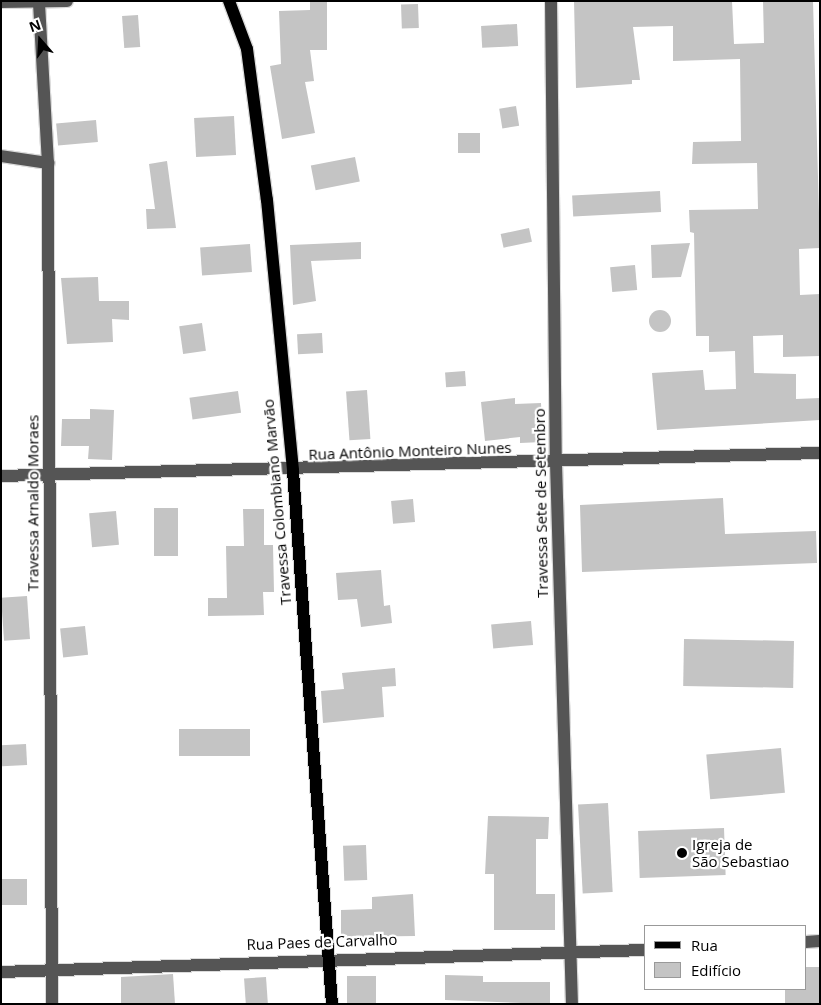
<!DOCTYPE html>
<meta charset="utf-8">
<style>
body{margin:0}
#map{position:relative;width:821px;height:1005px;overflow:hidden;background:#fff;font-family:"Open Sans",sans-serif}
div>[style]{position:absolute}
.building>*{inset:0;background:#c4c4c4;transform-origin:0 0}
.round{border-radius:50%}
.roads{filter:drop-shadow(1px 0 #dbdbdb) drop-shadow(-1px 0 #dbdbdb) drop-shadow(0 1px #dbdbdb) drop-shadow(0 -1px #dbdbdb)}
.minor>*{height:12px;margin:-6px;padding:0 6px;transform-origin:6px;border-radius:6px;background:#555}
.major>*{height:12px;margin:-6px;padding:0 6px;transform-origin:6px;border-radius:6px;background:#000}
.dots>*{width:14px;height:14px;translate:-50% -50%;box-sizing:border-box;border:2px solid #fff;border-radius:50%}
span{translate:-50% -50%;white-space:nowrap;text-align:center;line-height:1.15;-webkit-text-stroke:4.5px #fff;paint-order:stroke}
.street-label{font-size:15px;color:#000}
.poi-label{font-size:15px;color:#000}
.left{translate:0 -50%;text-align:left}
.frame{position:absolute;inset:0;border:2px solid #000;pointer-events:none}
.legend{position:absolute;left:644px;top:925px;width:162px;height:65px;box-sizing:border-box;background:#fff;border:1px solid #999;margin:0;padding:6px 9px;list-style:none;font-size:15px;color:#000}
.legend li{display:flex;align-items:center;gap:10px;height:25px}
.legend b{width:25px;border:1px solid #999}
.north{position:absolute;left:15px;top:15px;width:50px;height:50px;-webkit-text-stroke:4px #fff;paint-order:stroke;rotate:341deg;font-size:14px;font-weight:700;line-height:20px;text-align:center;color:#000}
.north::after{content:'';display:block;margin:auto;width:18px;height:22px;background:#000;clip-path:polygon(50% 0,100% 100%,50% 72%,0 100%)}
</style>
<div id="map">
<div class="building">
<div style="clip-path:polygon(310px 1px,327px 1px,327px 50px,310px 50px,314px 81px,305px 82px,315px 133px,282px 139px,270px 66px,281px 64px,279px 11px,310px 10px)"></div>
<div style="clip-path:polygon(574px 1px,732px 1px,734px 44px,764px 43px,763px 1px,813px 1px,820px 248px,799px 249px,800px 295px,820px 294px,820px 356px,783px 357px,783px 335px,753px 336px,754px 373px,796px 374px,796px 399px,820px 398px,820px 420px,657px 430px,652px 373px,703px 370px,705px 390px,736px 389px,735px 351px,709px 352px,709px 336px,696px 336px,694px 233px,690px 232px,689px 210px,758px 209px,757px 163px,692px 164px,693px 142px,741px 141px,740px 59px,673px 61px,673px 26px,633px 27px,640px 80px,632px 80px,632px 84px,576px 88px)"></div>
<div style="left:418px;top:4px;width:24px;height:17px;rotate:88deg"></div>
<div style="left:138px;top:15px;width:32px;height:16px;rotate:86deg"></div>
<div style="left:517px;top:24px;width:22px;height:36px;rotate:87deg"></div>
<div style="left:516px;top:106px;width:20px;height:17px;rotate:81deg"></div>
<div style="left:234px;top:116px;width:39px;height:40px;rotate:87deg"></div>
<div style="left:96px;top:120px;width:22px;height:40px;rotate:85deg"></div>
<div style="left:458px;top:133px;width:22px;height:20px"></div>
<div style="left:355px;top:157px;width:25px;height:45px;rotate:79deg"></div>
<div style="clip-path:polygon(167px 161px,176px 228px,147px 229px,146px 209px,155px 209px,149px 164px)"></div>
<div style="left:660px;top:191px;width:21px;height:88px;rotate:87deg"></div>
<div style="left:529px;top:228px;width:14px;height:29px;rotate:78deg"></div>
<div style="clip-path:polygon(361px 242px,361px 259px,311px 261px,316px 301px,293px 305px,290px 245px)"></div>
<div style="clip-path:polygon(690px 243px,681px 277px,652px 278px,651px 245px)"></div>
<div style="left:250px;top:244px;width:28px;height:50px;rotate:86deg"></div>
<div style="left:635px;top:265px;width:25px;height:25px;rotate:85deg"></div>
<div style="clip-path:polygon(98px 277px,99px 301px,129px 301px,129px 320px,112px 319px,113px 342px,67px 344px,61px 278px)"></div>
<div class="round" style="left:649px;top:310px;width:22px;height:22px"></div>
<div style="left:202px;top:323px;width:28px;height:23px;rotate:82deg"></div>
<div style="left:322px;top:333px;width:20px;height:25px;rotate:87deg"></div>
<div style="left:465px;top:371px;width:15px;height:20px;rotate:86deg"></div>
<div style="left:367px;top:390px;width:49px;height:21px;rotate:86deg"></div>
<div style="left:238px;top:391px;width:22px;height:49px;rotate:82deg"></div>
<div style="clip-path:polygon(515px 398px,515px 404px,541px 403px,543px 442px,520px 443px,520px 437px,485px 441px,481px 402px)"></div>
<div style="clip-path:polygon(90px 409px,114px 410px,112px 460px,88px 459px,89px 446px,61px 446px,62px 419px,90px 419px)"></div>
<div style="clip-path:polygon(723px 498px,725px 534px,816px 531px,817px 563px,582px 572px,580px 505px)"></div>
<div style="left:413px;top:499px;width:23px;height:22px;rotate:85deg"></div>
<div style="left:154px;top:508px;width:24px;height:48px"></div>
<div style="clip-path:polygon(243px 509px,264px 509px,264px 545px,273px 545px,274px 592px,263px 592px,264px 615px,208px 616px,208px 598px,227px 598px,226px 546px,244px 546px)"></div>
<div style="left:116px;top:511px;width:34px;height:27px;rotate:85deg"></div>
<div style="clip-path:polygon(381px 570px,384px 606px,390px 605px,392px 623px,361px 627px,357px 599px,338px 600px,336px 573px)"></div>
<div style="left:27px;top:596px;width:43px;height:26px;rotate:86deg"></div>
<div style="left:531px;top:621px;width:24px;height:40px;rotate:85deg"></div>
<div style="left:85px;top:626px;width:29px;height:25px;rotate:84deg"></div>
<div style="left:684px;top:639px;width:110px;height:47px;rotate:1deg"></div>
<div style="clip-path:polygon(395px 668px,396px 686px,382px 687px,384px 717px,323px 723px,321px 691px,344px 689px,342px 673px)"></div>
<div style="left:250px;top:729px;width:27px;height:71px;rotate:90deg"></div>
<div style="left:26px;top:744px;width:21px;height:25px;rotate:87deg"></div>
<div style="left:781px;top:748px;width:45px;height:75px;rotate:85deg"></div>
<div style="left:608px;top:803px;width:89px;height:30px;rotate:87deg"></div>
<div style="clip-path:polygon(488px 816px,549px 817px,548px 839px,536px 839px,536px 894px,555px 894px,555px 930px,494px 930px,494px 874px,485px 874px)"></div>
<div style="left:724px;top:828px;width:47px;height:86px;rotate:88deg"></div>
<div style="left:366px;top:845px;width:35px;height:23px;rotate:88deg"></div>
<div style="left:1px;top:879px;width:26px;height:26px"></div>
<div style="clip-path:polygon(413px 894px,415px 936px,341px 937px,341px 910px,372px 909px,372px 897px)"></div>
<div style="clip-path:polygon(805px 967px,820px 967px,820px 1003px,785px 1004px,785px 989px,805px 989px)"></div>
<div style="clip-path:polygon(173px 974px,175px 1004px,121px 1003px,121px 977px)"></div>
<div style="clip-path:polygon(445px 975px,483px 976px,483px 982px,550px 982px,550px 1004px,445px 1000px)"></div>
<div style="left:347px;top:976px;width:29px;height:28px"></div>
<div style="left:266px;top:977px;width:27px;height:22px;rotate:86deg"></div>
</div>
<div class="roads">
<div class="minor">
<div style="left:551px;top:1px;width:462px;rotate:89.4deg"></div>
<div style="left:556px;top:463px;width:541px;rotate:88.31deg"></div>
<div style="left:1px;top:2px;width:66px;rotate:-0.9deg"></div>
<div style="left:39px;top:3px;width:160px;rotate:86.8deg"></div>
<div style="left:48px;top:163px;width:841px;rotate:89.73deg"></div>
<div style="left:1px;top:156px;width:48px;rotate:8.5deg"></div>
<div style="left:1px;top:476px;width:819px;rotate:-1.61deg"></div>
<div style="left:805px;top:942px;width:15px;rotate:-4deg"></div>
<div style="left:1px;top:972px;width:644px;rotate:-1.96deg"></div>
</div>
<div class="major">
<div style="left:229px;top:1px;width:51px;rotate:69.4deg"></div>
<div style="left:247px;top:49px;width:152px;rotate:82.5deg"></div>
<div style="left:267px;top:200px;width:272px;rotate:84.5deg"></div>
<div style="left:293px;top:471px;width:534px;rotate:85.82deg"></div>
</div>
</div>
<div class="dots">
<div style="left:682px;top:853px;background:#000"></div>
</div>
<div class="street-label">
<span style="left:410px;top:451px;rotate:-2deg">Rua Antônio Monteiro Nunes</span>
<span style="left:277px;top:502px;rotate:-95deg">Travessa Colombiano Marvão</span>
<span style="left:33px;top:503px;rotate:-90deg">Travessa Arnaldo Moraes</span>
<span style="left:541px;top:503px;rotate:-91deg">Travessa Sete de Setembro</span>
<span style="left:322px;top:942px;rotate:-2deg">Rua Paes de Carvalho</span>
</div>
<div class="poi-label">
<span class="left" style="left:692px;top:853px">Igreja de<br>São Sebastiao</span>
</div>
<div class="frame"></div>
<ul class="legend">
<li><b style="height:6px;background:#000"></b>Rua</li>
<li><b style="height:14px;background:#c4c4c4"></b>Edifício</li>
</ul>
<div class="north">N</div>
</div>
